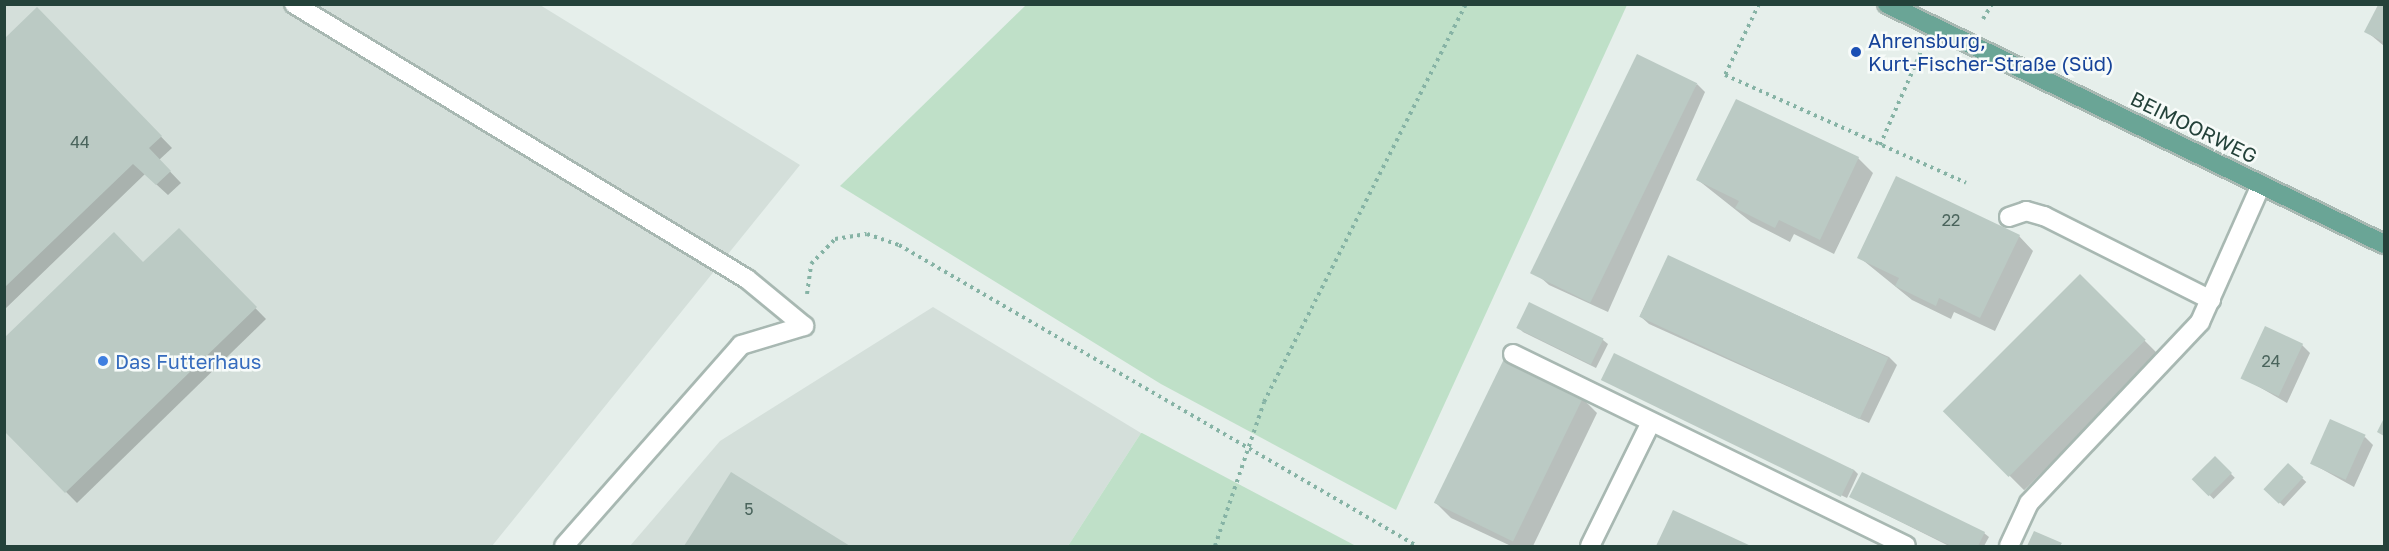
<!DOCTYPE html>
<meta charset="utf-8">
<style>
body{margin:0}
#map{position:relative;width:2389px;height:551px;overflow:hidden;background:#e6efeb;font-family:"Golos Text",sans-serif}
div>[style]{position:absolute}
.built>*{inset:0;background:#d4dfda}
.green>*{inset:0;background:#bfe0c8}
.shadow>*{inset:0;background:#0003;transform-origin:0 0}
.building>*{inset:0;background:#bbcac4;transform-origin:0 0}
.path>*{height:4px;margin-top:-2px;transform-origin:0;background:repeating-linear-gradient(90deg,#86b3a5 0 3px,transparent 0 7.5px)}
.roads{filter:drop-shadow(2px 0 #a8b8b2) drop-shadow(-2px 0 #a8b8b2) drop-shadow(0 2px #a8b8b2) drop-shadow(0 -2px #a8b8b2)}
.minor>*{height:18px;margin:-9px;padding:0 9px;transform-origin:9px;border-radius:9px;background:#fff}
.major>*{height:18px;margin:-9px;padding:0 9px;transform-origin:9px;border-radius:9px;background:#6aa596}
.dots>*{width:16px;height:16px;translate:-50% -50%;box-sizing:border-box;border:3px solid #f7fbf9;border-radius:50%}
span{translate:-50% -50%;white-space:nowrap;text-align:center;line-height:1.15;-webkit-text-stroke:5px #f7fbf9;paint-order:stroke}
.number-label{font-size:16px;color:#4a645c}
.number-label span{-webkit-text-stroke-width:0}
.transit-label{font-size:20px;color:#164399}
.left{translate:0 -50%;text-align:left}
.street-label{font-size:20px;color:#24423a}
.shop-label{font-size:20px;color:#366cbe}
.frame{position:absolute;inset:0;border:6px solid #24423a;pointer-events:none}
</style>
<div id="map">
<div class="built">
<div style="clip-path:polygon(4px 5px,540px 5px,800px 165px,492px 546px,5px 546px)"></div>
<div style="clip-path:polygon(933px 307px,1141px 433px,1068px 546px,630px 546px,720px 441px)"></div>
</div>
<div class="green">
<div style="clip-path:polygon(1213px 4px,1627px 5px,1396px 510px,1161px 384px,840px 186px,1026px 5px)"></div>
<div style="clip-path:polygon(1141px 433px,1142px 433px,1356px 546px,1068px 546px)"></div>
</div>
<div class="shadow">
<div style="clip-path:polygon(2380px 4px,2384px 4px,2384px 46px,2366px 31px)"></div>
<div style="clip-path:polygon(37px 9px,172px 148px,159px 160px,181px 183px,168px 195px,145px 174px,4px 310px,4px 41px)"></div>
<div style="clip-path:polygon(1697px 84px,1705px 92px,1608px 312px,1549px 285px,1540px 277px)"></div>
<div style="clip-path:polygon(1736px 101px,1858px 158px,1873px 173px,1834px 254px,1794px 234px,1790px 242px,1751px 222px,1698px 180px)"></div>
<div style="clip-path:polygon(179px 230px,266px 319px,77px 503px,4px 429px,143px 264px)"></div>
<div style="clip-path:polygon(2019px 236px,2033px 251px,1995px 331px,1954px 312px,1951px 319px,1912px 300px,1859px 257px)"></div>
<div style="clip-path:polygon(1668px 257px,1889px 357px,1897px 365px,1869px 423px,1649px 324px,1640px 316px)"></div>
<div style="left:2080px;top:276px;width:112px;height:191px;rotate:45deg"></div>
<div style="clip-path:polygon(1530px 304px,1603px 340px,1608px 344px,1596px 368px,1523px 332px,1519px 328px)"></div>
<div style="clip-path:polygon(2302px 345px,2310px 353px,2287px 403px,2242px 377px)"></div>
<div style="clip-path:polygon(1604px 379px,1854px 470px,1858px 474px,1847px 498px)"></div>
<div style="clip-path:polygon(1582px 398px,1597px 413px,1533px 546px,1511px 546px,1451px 518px,1436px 503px)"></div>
<div style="clip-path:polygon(2365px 437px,2373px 445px,2354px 487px,2311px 463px)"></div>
<div style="left:2215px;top:458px;width:28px;height:30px;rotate:45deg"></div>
<div style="left:2288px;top:465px;width:25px;height:33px;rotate:43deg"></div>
<div style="clip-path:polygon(731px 474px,847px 546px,686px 546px)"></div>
<div style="clip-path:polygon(1851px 497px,1984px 533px,1989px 537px,1984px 546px,1949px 546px)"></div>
<div style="clip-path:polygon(1674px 512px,1747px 546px,1657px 546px)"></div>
<div style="clip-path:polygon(2035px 533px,2061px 545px,2063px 546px,2028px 546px)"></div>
</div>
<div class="building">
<div style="clip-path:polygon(2378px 5px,2384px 5px,2384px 42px,2364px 32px)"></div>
<div style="clip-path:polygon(37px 7px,162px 136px,149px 148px,171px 171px,156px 185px,133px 164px,4px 288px,4px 39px)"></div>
<div style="left:1637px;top:54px;width:67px;height:244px;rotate:26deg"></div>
<div style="clip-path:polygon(1736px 99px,1859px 157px,1820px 240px,1779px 220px,1775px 228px,1735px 208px,1739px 201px,1696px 180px)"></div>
<div style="clip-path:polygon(1896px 176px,2020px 235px,1980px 318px,1939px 298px,1936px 306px,1895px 286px,1899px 278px,1857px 258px)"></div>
<div style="clip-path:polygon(179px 228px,257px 307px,65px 493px,4px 431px,4px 338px,114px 232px,143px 262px)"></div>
<div style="left:1668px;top:255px;width:243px;height:68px;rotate:25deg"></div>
<div style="left:2080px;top:274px;width:93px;height:194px;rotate:45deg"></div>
<div style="left:1529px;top:302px;width:83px;height:29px;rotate:26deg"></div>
<div style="left:2265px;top:326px;width:42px;height:58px;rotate:25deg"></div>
<div style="left:1614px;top:353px;width:267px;height:30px;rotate:26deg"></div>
<div style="left:1504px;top:359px;width:88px;height:160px;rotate:26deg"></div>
<div style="clip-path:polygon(2384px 418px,2384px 436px,2377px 432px)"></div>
<div style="left:2330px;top:419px;width:39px;height:49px;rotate:24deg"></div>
<div style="left:2215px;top:456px;width:24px;height:33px;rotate:45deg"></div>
<div style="left:2288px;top:463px;width:21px;height:36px;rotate:43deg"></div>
<div style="clip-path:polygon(731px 472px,850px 546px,684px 546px)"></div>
<div style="clip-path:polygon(1862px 472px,1985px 532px,1978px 546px,1951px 546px,1849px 497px)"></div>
<div style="clip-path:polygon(1673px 510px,1751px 546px,1656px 546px)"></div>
<div style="clip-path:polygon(2034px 531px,2062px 543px,2060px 546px,2027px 546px)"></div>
</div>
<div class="path">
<div style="left:1759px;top:4px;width:79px;rotate:115.6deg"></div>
<div style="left:1725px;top:75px;width:264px;rotate:24.1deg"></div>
<div style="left:1983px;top:19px;width:17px;rotate:-59deg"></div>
<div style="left:1880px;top:145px;width:102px;rotate:-66.2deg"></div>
<div style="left:807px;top:294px;width:30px;rotate:-82deg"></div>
<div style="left:811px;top:264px;width:35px;rotate:-46deg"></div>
<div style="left:835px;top:239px;width:32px;rotate:-9deg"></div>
<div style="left:867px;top:234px;width:34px;rotate:19deg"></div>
<div style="left:899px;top:245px;width:599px;rotate:30.16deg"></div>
<div style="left:1215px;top:546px;width:152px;rotate:-71.2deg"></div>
<div style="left:1264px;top:402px;width:446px;rotate:-63.1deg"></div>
</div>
<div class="roads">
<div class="minor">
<div style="left:294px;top:4px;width:530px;rotate:31.26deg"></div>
<div style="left:747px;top:279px;width:74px;rotate:39.5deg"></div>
<div style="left:2009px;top:217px;width:18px;rotate:-19deg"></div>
<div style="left:2026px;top:211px;width:19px;rotate:16deg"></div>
<div style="left:2044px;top:216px;width:187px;rotate:26.7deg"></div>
<div style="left:1513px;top:354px;width:437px;rotate:26deg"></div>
<div style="left:564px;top:546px;width:268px;rotate:-48.6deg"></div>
<div style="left:741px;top:345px;width:66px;rotate:-16.8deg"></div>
<div style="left:1590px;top:546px;width:138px;rotate:-63.8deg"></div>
<div style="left:2009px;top:546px;width:47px;rotate:-65.1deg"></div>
<div style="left:2029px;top:503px;width:249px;rotate:-46.6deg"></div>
<div style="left:2200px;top:322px;width:150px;rotate:-66deg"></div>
</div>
<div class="major">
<div style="left:1887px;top:4px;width:552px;rotate:25.78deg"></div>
</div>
</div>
<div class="dots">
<div style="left:1856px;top:52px;background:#1a4fb4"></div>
<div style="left:103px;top:361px;background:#3f7fe0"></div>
</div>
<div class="number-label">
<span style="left:80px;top:142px">44</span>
<span style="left:1951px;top:220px">22</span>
<span style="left:2271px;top:361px">24</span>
<span style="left:749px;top:509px">5</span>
</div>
<div class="transit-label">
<span class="left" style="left:1868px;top:52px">Ahrensburg,<br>Kurt-Fischer-Straße (Süd)</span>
</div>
<div class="street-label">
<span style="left:2194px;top:127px;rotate:26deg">BEIMOORWEG</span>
</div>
<div class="shop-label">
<span class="left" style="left:115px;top:361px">Das Futterhaus</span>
</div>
<div class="frame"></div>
</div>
